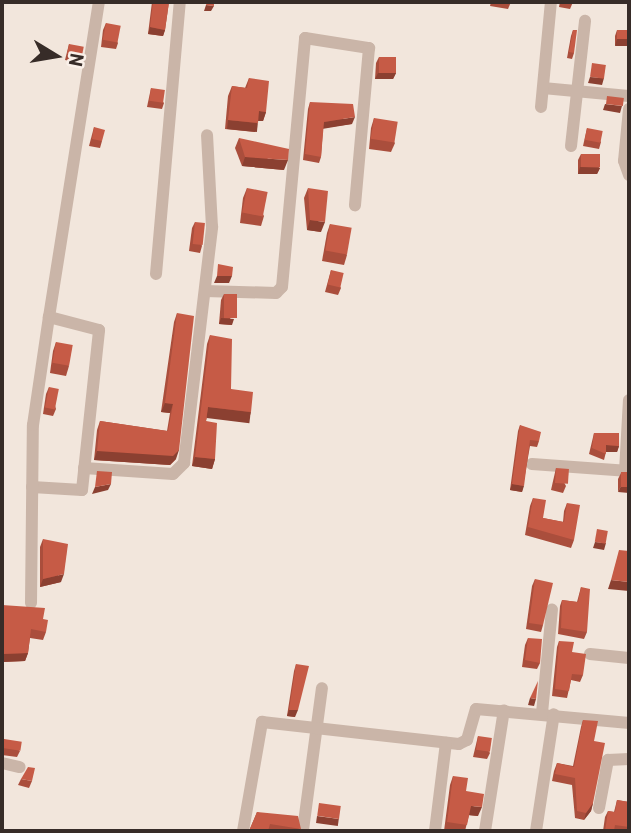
<!DOCTYPE html>
<style>
body{margin:0}
#map{position:relative;width:631px;height:833px;overflow:hidden;background:#f2e6dc;font-family:Barlow,sans-serif}
div>[style]{position:absolute}
.minor>*{height:12px;margin:-6px;padding:0 6px;transform-origin:6px;border-radius:6px;background:#cab5a8}
.wall>*{inset:0;background:#aa4e3c}
.shaded-wall>*{inset:0;background:#8b4031;transform-origin:0 0}
.building>*{inset:0;background:#c65b46;transform-origin:0 0}
span{translate:-50% -50%;white-space:nowrap;text-align:center;line-height:1.15;-webkit-text-stroke:6px #faf0e9;paint-order:stroke}
.frame{position:absolute;inset:0;border:4px solid #372c28;pointer-events:none}
.north{position:absolute;left:21px;top:21px;width:70px;height:70px;-webkit-text-stroke:5px #faf0e9;paint-order:stroke;rotate:101deg;font-size:19px;font-weight:700;line-height:28px;text-align:center;color:#372c28}
.north::after{content:'';display:block;margin:auto;width:24px;height:32px;background:#372c28;clip-path:polygon(50% 0,100% 100%,50% 72%,0 100%)}
</style>
<div id="map">
<div class="minor">
<div style="left:543px;top:88px;width:86px;rotate:5.3deg"></div>
<div style="left:541px;top:107px;width:105px;rotate:-84.6deg"></div>
<div style="left:629px;top:109px;width:52px;rotate:95.5deg"></div>
<div style="left:624px;top:161px;width:15px;rotate:70deg"></div>
<div style="left:571px;top:146px;width:126px;rotate:-83.6deg"></div>
<div style="left:156px;top:274px;width:273px;rotate:-85deg"></div>
<div style="left:205px;top:291px;width:71px;rotate:1.6deg"></div>
<div style="left:276px;top:293px;width:8px;rotate:-45deg"></div>
<div style="left:282px;top:287px;width:250px;rotate:-84.7deg"></div>
<div style="left:305px;top:38px;width:65px;rotate:8.9deg"></div>
<div style="left:369px;top:48px;width:158px;rotate:95.1deg"></div>
<div style="left:532px;top:464px;width:97px;rotate:4.1deg"></div>
<div style="left:84px;top:468px;width:89px;rotate:3.9deg"></div>
<div style="left:173px;top:474px;width:16px;rotate:-45deg"></div>
<div style="left:184px;top:463px;width:238px;rotate:-83.2deg"></div>
<div style="left:212px;top:227px;width:92px;rotate:-93.1deg"></div>
<div style="left:625px;top:471px;width:71px;rotate:-86.8deg"></div>
<div style="left:32px;top:487px;width:50px;rotate:3.4deg"></div>
<div style="left:82px;top:490px;width:161px;rotate:-83.9deg"></div>
<div style="left:99px;top:330px;width:52px;rotate:-165.4deg"></div>
<div style="left:49px;top:317px;width:319px;rotate:-81deg"></div>
<div style="left:31px;top:603px;width:178px;rotate:-89.4deg"></div>
<div style="left:33px;top:425px;width:109px;rotate:-81.6deg"></div>
<div style="left:590px;top:654px;width:39px;rotate:6deg"></div>
<div style="left:542px;top:713px;width:104px;rotate:-84.5deg"></div>
<div style="left:2px;top:763px;width:18px;rotate:13deg"></div>
<div style="left:599px;top:808px;width:49px;rotate:-79.4deg"></div>
<div style="left:608px;top:760px;width:21px;rotate:-3deg"></div>
<div style="left:303px;top:830px;width:143px;rotate:-82.4deg"></div>
<div style="left:243px;top:831px;width:111px;rotate:-80.1deg"></div>
<div style="left:262px;top:722px;width:198px;rotate:6.4deg"></div>
<div style="left:459px;top:744px;width:9px;rotate:-27deg"></div>
<div style="left:467px;top:740px;width:32px;rotate:-74deg"></div>
<div style="left:476px;top:709px;width:154px;rotate:5.2deg"></div>
<div style="left:435px;top:831px;width:89px;rotate:-82.9deg"></div>
<div style="left:485px;top:831px;width:122px;rotate:-81.1deg"></div>
<div style="left:536px;top:831px;width:118px;rotate:-81.3deg"></div>
</div>
<div class="wall">
<div style="clip-path:polygon(152px 2px,169px 2px,165px 30px,163px 36px,148px 34px)"></div>
<div style="clip-path:polygon(491px 2px,511px 2px,508px 9px,490px 6px)"></div>
<div style="clip-path:polygon(560px 2px,573px 2px,570px 9px,559px 7px)"></div>
<div style="clip-path:polygon(106px 23px,118px 43px,116px 49px,101px 47px,103px 30px)"></div>
<div style="clip-path:polygon(573px 30px,574px 53px,572px 59px,567px 58px,571px 36px)"></div>
<div style="clip-path:polygon(617px 30px,629px 30px,615px 46px,615px 36px)"></div>
<div style="clip-path:polygon(69px 44px,83px 57px,80px 63px,65px 60px)"></div>
<div style="clip-path:polygon(379px 57px,396px 73px,393px 79px,375px 79px,376px 63px)"></div>
<div style="clip-path:polygon(249px 78px,266px 112px,263px 121px,258px 121px,255px 132px,225px 129px,228px 96px,232px 86px,245px 88px)"></div>
<div style="clip-path:polygon(151px 88px,164px 103px,162px 109px,147px 107px)"></div>
<div style="clip-path:polygon(310px 102px,352px 124px,323px 128px,321px 157px,319px 163px,303px 160px,308px 109px)"></div>
<div style="clip-path:polygon(374px 118px,395px 143px,391px 152px,369px 149px,371px 128px)"></div>
<div style="clip-path:polygon(94px 127px,102px 141px,100px 148px,89px 146px)"></div>
<div style="clip-path:polygon(587px 128px,601px 142px,599px 149px,583px 146px)"></div>
<div style="clip-path:polygon(239px 138px,284px 170px,242px 166px,235px 148px)"></div>
<div style="clip-path:polygon(581px 154px,600px 168px,597px 174px,578px 174px,578px 160px)"></div>
<div style="clip-path:polygon(247px 188px,264px 216px,261px 226px,240px 223px,243px 198px)"></div>
<div style="clip-path:polygon(308px 188px,321px 232px,307px 230px,304px 198px)"></div>
<div style="clip-path:polygon(195px 222px,202px 246px,200px 253px,189px 251px,192px 228px)"></div>
<div style="clip-path:polygon(330px 224px,347px 255px,344px 265px,322px 261px,327px 233px)"></div>
<div style="clip-path:polygon(331px 270px,341px 288px,338px 295px,325px 292px)"></div>
<div style="clip-path:polygon(224px 294px,232px 325px,219px 324px,221px 300px)"></div>
<div style="clip-path:polygon(177px 313px,176px 459px,170px 465px,94px 460px,97px 430px,100px 421px,167px 431px,170px 413px,161px 412px,174px 322px)"></div>
<div style="clip-path:polygon(210px 335px,231px 389px,251px 412px,248px 422px,207px 417px,206px 421px,215px 459px,212px 469px,192px 466px,207px 344px)"></div>
<div style="clip-path:polygon(56px 342px,69px 366px,66px 376px,50px 373px,53px 351px)"></div>
<div style="clip-path:polygon(49px 387px,56px 409px,53px 416px,43px 414px,46px 394px)"></div>
<div style="clip-path:polygon(520px 425px,539px 441px,537px 447px,530px 446px,522px 492px,510px 490px,518px 431px)"></div>
<div style="clip-path:polygon(594px 433px,619px 446px,617px 452px,606px 452px,604px 460px,589px 454px)"></div>
<div style="clip-path:polygon(556px 468px,566px 486px,563px 493px,551px 490px)"></div>
<div style="clip-path:polygon(629px 472px,618px 492px,618px 479px,621px 473px)"></div>
<div style="clip-path:polygon(533px 498px,543px 518px,563px 522px,564px 511px,567px 503px,574px 540px,571px 548px,525px 535px,530px 506px)"></div>
<div style="clip-path:polygon(43px 539px,61px 582px,40px 587px,40px 547px)"></div>
<div style="clip-path:polygon(535px 579px,543px 625px,541px 632px,526px 629px,532px 586px)"></div>
<div style="clip-path:polygon(581px 587px,587px 632px,584px 639px,558px 634px,560px 606px,562px 600px,577px 602px)"></div>
<div style="clip-path:polygon(2px 605px,43px 619px,46px 632px,43px 640px,30px 638px,28px 653px,25px 661px,2px 662px)"></div>
<div style="clip-path:polygon(528px 638px,540px 663px,537px 669px,522px 667px,525px 645px)"></div>
<div style="clip-path:polygon(559px 641px,572px 652px,583px 675px,580px 682px,571px 680px,567px 698px,552px 696px,557px 647px)"></div>
<div style="clip-path:polygon(296px 664px,295px 717px,287px 716px,294px 671px)"></div>
<div style="clip-path:polygon(583px 720px,594px 741px,593px 803px,591px 811px,584px 820px,575px 818px,572px 785px,552px 781px,554px 771px,557px 763px,573px 766px,581px 727px)"></div>
<div style="clip-path:polygon(478px 736px,490px 753px,487px 759px,473px 757px)"></div>
<div style="clip-path:polygon(4px 739px,20px 751px,17px 757px,2px 755px,2px 747px)"></div>
<div style="clip-path:polygon(453px 776px,466px 791px,478px 816px,469px 815px,465px 831px,444px 831px,450px 785px)"></div>
<div style="clip-path:polygon(21px 779px,32px 781px,29px 788px,18px 785px)"></div>
<div style="clip-path:polygon(617px 800px,629px 802px,629px 828px,628px 831px,603px 831px,605px 817px,608px 811px,614px 812px)"></div>
<div style="clip-path:polygon(257px 812px,301px 829px,300px 831px,249px 831px)"></div>
</div>
<div class="shaded-wall">
<div style="clip-path:polygon(206px 5px,214px 6px,211px 11px,204px 11px)"></div>
<div style="clip-path:polygon(150px 27px,165px 30px,163px 36px,148px 34px)"></div>
<div style="clip-path:polygon(617px 39px,629px 39px,629px 46px,615px 46px)"></div>
<div style="clip-path:polygon(378px 73px,396px 73px,393px 79px,375px 79px)"></div>
<div style="clip-path:polygon(590px 77px,604px 78px,602px 85px,588px 83px)"></div>
<div style="clip-path:polygon(605px 104px,622px 106px,620px 113px,603px 110px)"></div>
<div style="clip-path:polygon(259px 111px,266px 112px,263px 121px,256px 121px)"></div>
<div style="clip-path:polygon(355px 117px,352px 124px,322px 129px,324px 122px)"></div>
<div style="left:228px;top:120px;width:30px;height:9px;rotate:6deg"></div>
<div style="clip-path:polygon(245px 157px,288px 160px,284px 170px,242px 166px)"></div>
<div style="clip-path:polygon(580px 167px,600px 168px,597px 174px,578px 174px)"></div>
<div style="clip-path:polygon(310px 220px,325px 222px,321px 232px,307px 230px)"></div>
<div style="clip-path:polygon(217px 276px,232px 276px,229px 283px,214px 283px)"></div>
<div style="clip-path:polygon(221px 318px,234px 319px,232px 325px,219px 324px)"></div>
<div style="clip-path:polygon(165px 403px,173px 404px,170px 413px,161px 412px)"></div>
<div style="left:208px;top:407px;width:43px;height:11px;rotate:7deg"></div>
<div style="clip-path:polygon(606px 445px,619px 446px,617px 452px,603px 452px)"></div>
<div style="clip-path:polygon(179px 450px,176px 459px,170px 465px,94px 460px,97px 451px)"></div>
<div style="clip-path:polygon(195px 457px,215px 459px,212px 469px,192px 466px)"></div>
<div style="clip-path:polygon(111px 484px,108px 490px,92px 494px,95px 487px)"></div>
<div style="clip-path:polygon(512px 484px,524px 486px,522px 492px,510px 490px)"></div>
<div style="clip-path:polygon(621px 486px,629px 487px,629px 493px,618px 492px)"></div>
<div style="clip-path:polygon(595px 542px,606px 543px,604px 550px,593px 548px)"></div>
<div style="clip-path:polygon(64px 574px,61px 582px,40px 587px,43px 579px)"></div>
<div style="clip-path:polygon(611px 580px,629px 582px,629px 591px,608px 589px)"></div>
<div style="clip-path:polygon(28px 653px,25px 661px,2px 662px,2px 654px)"></div>
<div style="clip-path:polygon(530px 698px,536px 699px,534px 706px,528px 705px)"></div>
<div style="clip-path:polygon(289px 710px,298px 710px,295px 717px,287px 716px)"></div>
<div style="clip-path:polygon(593px 803px,591px 811px,584px 820px,586px 813px)"></div>
<div style="clip-path:polygon(471px 806px,482px 807px,478px 816px,467px 815px)"></div>
<div style="left:317px;top:816px;width:22px;height:7px;rotate:8deg"></div>
</div>
<div class="building">
<div style="clip-path:polygon(153px 2px,169px 2px,165px 30px,150px 27px)"></div>
<div style="clip-path:polygon(207px 2px,214px 2px,214px 6px,206px 5px)"></div>
<div style="left:106px;top:23px;width:15px;height:17px;rotate:11deg"></div>
<div style="clip-path:polygon(573px 30px,577px 30px,574px 53px,569px 52px)"></div>
<div style="left:617px;top:30px;width:12px;height:9px"></div>
<div style="left:69px;top:44px;width:15px;height:10px;rotate:11deg"></div>
<div style="left:379px;top:57px;width:17px;height:16px"></div>
<div style="left:592px;top:63px;width:14px;height:14px;rotate:8deg"></div>
<div style="clip-path:polygon(249px 78px,269px 81px,266px 112px,259px 111px,258px 123px,228px 120px,232px 86px,247px 88px)"></div>
<div style="left:151px;top:88px;width:14px;height:13px;rotate:8deg"></div>
<div style="left:607px;top:96px;width:17px;height:8px;rotate:7deg"></div>
<div style="clip-path:polygon(310px 102px,353px 104px,355px 117px,324px 122px,321px 157px,305px 154px)"></div>
<div style="left:374px;top:118px;width:24px;height:21px;rotate:9deg"></div>
<div style="clip-path:polygon(94px 127px,105px 130px,102px 141px,92px 139px)"></div>
<div style="left:587px;top:128px;width:16px;height:12px;rotate:11deg"></div>
<div style="clip-path:polygon(239px 138px,289px 149px,288px 160px,245px 157px)"></div>
<div style="left:581px;top:154px;width:19px;height:13px"></div>
<div style="left:247px;top:188px;width:21px;height:25px;rotate:11deg"></div>
<div style="clip-path:polygon(308px 188px,328px 191px,325px 222px,310px 220px)"></div>
<div style="left:195px;top:222px;width:10px;height:22px;rotate:6deg"></div>
<div style="left:330px;top:224px;width:22px;height:27px;rotate:10deg"></div>
<div style="clip-path:polygon(218px 264px,233px 267px,232px 276px,217px 276px)"></div>
<div style="left:331px;top:270px;width:13px;height:15px;rotate:13deg"></div>
<div style="left:224px;top:294px;width:13px;height:24px"></div>
<div style="clip-path:polygon(177px 313px,194px 316px,179px 450px,173px 456px,97px 451px,100px 421px,168px 431px,173px 404px,165px 403px)"></div>
<div style="clip-path:polygon(210px 335px,232px 339px,231px 389px,253px 392px,251px 412px,208px 407px,206px 421px,217px 423px,215px 459px,195px 457px)"></div>
<div style="left:56px;top:342px;width:17px;height:21px;rotate:10deg"></div>
<div style="left:49px;top:387px;width:10px;height:21px;rotate:11deg"></div>
<div style="clip-path:polygon(520px 425px,541px 432px,539px 441px,530px 440px,524px 486px,512px 484px)"></div>
<div style="clip-path:polygon(594px 433px,619px 433px,619px 446px,606px 445px,606px 454px,592px 448px)"></div>
<div style="left:556px;top:468px;width:13px;height:15px;rotate:4deg"></div>
<div style="clip-path:polygon(97px 471px,112px 472px,111px 484px,95px 487px)"></div>
<div style="left:629px;top:472px;width:15px;height:8px;rotate:90deg"></div>
<div style="clip-path:polygon(533px 498px,546px 500px,543px 518px,564px 522px,567px 503px,580px 505px,574px 540px,528px 527px)"></div>
<div style="left:597px;top:529px;width:11px;height:13px;rotate:10deg"></div>
<div style="clip-path:polygon(43px 539px,68px 544px,64px 574px,43px 579px)"></div>
<div style="clip-path:polygon(619px 550px,629px 551px,629px 582px,611px 580px)"></div>
<div style="clip-path:polygon(535px 579px,553px 583px,543px 625px,529px 623px)"></div>
<div style="clip-path:polygon(581px 587px,590px 589px,587px 632px,561px 628px,562px 600px,578px 602px)"></div>
<div style="clip-path:polygon(2px 605px,45px 608px,43px 619px,48px 620px,46px 632px,31px 629px,28px 653px,2px 654px,3px 625px,2px 624px)"></div>
<div style="clip-path:polygon(528px 638px,542px 639px,540px 663px,525px 660px)"></div>
<div style="clip-path:polygon(559px 641px,574px 642px,572px 652px,586px 654px,583px 675px,572px 674px,569px 691px,555px 689px)"></div>
<div style="clip-path:polygon(296px 664px,309px 666px,298px 710px,289px 710px)"></div>
<div style="clip-path:polygon(538px 681px,536px 699px,530px 698px)"></div>
<div style="clip-path:polygon(583px 720px,598px 721px,594px 741px,605px 743px,593px 803px,586px 813px,577px 811px,575px 778px,555px 774px,557px 763px,574px 767px)"></div>
<div style="left:478px;top:736px;width:14px;height:14px;rotate:8deg"></div>
<div style="left:4px;top:739px;width:18px;height:9px;rotate:9deg"></div>
<div style="clip-path:polygon(28px 767px,35px 768px,32px 781px,21px 779px)"></div>
<div style="clip-path:polygon(453px 776px,468px 778px,466px 791px,484px 794px,482px 807px,471px 806px,467px 825px,447px 822px)"></div>
<div style="clip-path:polygon(617px 800px,629px 802px,629px 827px,615px 825px,614px 831px,605px 831px,608px 811px,615px 812px)"></div>
<div style="left:319px;top:803px;width:22px;height:13px;rotate:8deg"></div>
<div style="clip-path:polygon(257px 812px,298px 816px,301px 829px,270px 824px,268px 831px,249px 831px)"></div>
</div>
<div class="frame"></div>
<div class="north">N</div>
</div>
